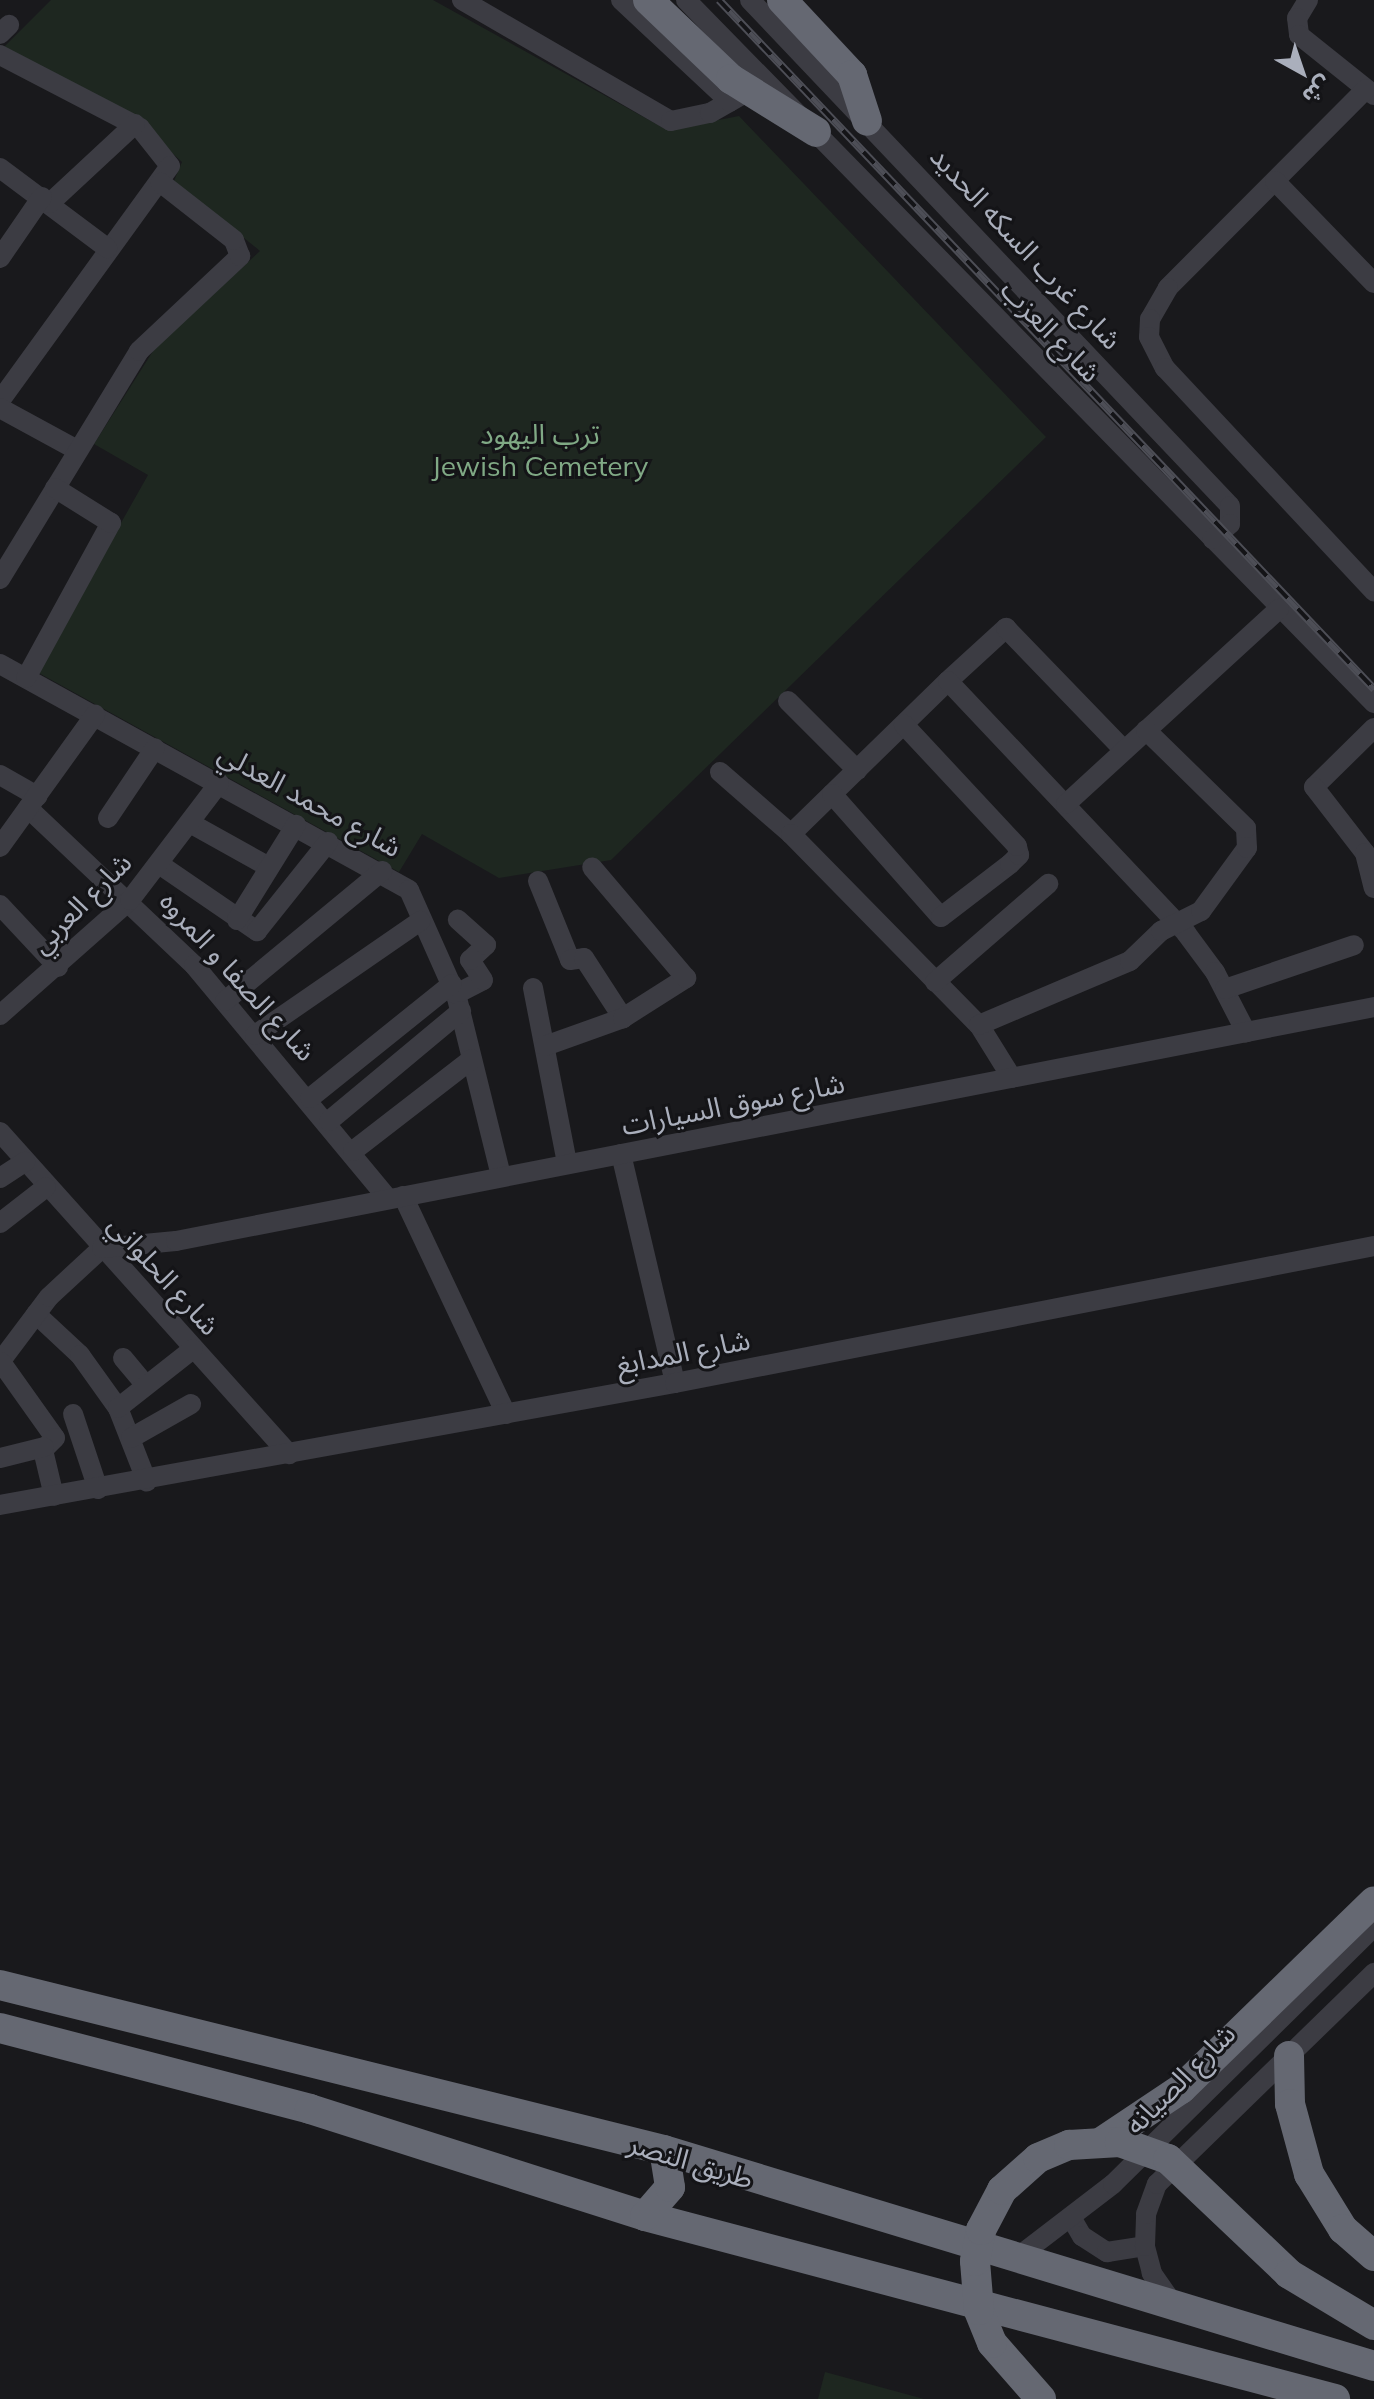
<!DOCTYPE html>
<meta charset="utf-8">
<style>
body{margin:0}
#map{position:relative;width:1374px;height:2399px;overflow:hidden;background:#19191c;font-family:Mulish,"Noto Sans Arabic",sans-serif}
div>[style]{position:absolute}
.green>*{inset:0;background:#1e2720}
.minor>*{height:20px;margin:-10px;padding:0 10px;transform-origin:10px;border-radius:10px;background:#3c3c43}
.highway>*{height:30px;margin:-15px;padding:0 15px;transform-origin:15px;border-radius:15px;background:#656872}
.rail>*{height:8px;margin-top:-4px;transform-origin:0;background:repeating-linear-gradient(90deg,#141417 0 15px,#4d4e56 0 30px);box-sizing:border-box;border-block:2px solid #4d4e56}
span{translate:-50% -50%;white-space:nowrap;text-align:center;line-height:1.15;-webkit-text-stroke:6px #141417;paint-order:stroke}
.street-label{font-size:28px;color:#aaafbc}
.park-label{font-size:28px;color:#80a985}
.north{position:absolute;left:1262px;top:32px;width:80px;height:80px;-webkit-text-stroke:6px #141417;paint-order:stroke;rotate:140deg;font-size:22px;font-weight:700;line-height:32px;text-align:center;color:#aaafbc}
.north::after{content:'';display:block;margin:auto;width:28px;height:36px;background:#aaafbc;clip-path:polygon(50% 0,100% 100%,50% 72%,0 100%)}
</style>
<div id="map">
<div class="green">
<div style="clip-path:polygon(51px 0,433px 0,667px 130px,739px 116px,1046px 437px,611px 860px,499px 878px,422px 834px,399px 872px,37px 672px,148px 475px,94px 444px,155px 348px,260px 251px,174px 181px,182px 162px,138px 122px,3px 48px)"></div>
<div style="clip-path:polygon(825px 2372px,924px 2399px,818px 2399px)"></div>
</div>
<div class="minor">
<div style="left:462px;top:0;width:241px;rotate:30.1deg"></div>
<div style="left:671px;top:121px;width:40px;rotate:-12deg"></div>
<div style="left:710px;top:113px;width:56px;rotate:-29.7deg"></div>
<div style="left:621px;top:0;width:149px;rotate:43.1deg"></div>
<div style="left:686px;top:0;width:984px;rotate:45.62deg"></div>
<div style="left:750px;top:0;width:697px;rotate:46.51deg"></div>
<div style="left:1230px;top:506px;width:18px;rotate:90deg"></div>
<div style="left:1230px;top:524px;width:23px;rotate:139deg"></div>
<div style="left:1308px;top:0;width:21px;rotate:121deg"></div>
<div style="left:1297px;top:18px;width:17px;rotate:83deg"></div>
<div style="left:1299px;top:35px;width:96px;rotate:38.7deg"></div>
<div style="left:0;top:34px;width:13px;rotate:-45deg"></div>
<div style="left:0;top:55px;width:158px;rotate:27.5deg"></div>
<div style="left:140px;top:128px;width:48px;rotate:51.7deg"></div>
<div style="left:170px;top:166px;width:290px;rotate:125.9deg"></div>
<div style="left:1366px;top:89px;width:281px;rotate:134.9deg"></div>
<div style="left:1168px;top:288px;width:36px;rotate:120deg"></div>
<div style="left:1150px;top:319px;width:18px;rotate:93deg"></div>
<div style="left:1149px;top:337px;width:35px;rotate:63deg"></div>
<div style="left:1165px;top:368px;width:306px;rotate:46.9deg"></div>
<div style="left:0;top:168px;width:134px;rotate:36.8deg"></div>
<div style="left:1275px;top:181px;width:142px;rotate:45.9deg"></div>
<div style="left:50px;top:203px;width:116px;rotate:-42.9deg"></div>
<div style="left:0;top:258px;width:74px;rotate:-55.5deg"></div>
<div style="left:0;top:408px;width:88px;rotate:28.6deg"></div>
<div style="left:0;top:579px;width:267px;rotate:-58.6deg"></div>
<div style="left:139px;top:351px;width:139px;rotate:-43.2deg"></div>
<div style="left:240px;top:256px;width:17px;rotate:-111deg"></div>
<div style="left:234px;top:240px;width:93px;rotate:-142deg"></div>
<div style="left:0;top:664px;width:467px;rotate:28.9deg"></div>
<div style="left:409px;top:890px;width:118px;rotate:66deg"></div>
<div style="left:457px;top:998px;width:183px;rotate:76.1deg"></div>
<div style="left:26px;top:678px;width:177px;rotate:-61.3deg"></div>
<div style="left:111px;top:523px;width:66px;rotate:-148deg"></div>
<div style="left:948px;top:681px;width:79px;rotate:-42.4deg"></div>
<div style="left:1006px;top:628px;width:170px;rotate:46deg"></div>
<div style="left:788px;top:701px;width:98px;rotate:45deg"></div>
<div style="left:1374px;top:728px;width:84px;rotate:135.5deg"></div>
<div style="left:1314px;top:787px;width:83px;rotate:52.3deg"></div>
<div style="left:1365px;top:853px;width:36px;rotate:76deg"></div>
<div style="left:720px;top:772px;width:94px;rotate:41.1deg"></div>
<div style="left:791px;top:834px;width:219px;rotate:-44.3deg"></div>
<div style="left:948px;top:681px;width:347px;rotate:46.6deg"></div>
<div style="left:1186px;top:933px;width:49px;rotate:53.4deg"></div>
<div style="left:1215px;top:972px;width:68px;rotate:62.7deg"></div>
<div style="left:0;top:775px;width:43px;rotate:29.6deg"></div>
<div style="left:832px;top:794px;width:164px;rotate:48.5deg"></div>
<div style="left:941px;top:917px;width:87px;rotate:-37.5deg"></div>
<div style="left:1010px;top:864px;width:13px;rotate:-45deg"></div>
<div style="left:1019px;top:855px;width:9px;rotate:-103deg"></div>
<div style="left:1017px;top:846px;width:166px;rotate:-133deg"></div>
<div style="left:1066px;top:804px;width:289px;rotate:-42.5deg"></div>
<div style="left:28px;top:808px;width:228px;rotate:43.4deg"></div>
<div style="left:194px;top:965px;width:304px;rotate:50.3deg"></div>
<div style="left:108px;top:818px;width:84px;rotate:-56.1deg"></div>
<div style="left:190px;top:823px;width:90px;rotate:29.1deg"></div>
<div style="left:791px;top:834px;width:268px;rotate:45.5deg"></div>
<div style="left:979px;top:1025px;width:62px;rotate:58.1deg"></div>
<div style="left:0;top:847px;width:163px;rotate:-54.3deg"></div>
<div style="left:159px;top:864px;width:119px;rotate:34.4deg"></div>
<div style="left:257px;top:931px;width:114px;rotate:-51.4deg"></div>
<div style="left:538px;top:881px;width:85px;rotate:67.9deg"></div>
<div style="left:570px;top:960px;width:14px;rotate:-8deg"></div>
<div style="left:584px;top:958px;width:72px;rotate:57deg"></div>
<div style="left:0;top:905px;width:85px;rotate:46.9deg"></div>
<div style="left:237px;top:920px;width:112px;rotate:-58.2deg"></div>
<div style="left:935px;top:982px;width:150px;rotate:-40.9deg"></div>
<div style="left:533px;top:988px;width:178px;rotate:79deg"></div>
<div style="left:1225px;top:989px;width:136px;rotate:-18.8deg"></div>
<div style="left:456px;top:994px;width:30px;rotate:-27deg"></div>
<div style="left:483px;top:980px;width:24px;rotate:-123deg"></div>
<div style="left:470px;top:960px;width:22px;rotate:-43deg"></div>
<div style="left:486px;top:945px;width:38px;rotate:-138deg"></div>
<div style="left:225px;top:1001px;width:204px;rotate:-39.6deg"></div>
<div style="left:0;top:1015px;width:174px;rotate:-41.5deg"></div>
<div style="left:130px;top:900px;width:147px;rotate:-52.7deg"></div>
<div style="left:979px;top:1025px;width:164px;rotate:-23deg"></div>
<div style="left:1130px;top:961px;width:43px;rotate:-44.1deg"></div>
<div style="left:1161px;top:931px;width:45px;rotate:-26.6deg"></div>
<div style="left:1201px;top:911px;width:78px;rotate:-53.9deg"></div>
<div style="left:1247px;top:848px;width:20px;rotate:-93deg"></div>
<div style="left:1246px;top:828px;width:140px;rotate:-135.6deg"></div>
<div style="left:255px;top:1035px;width:201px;rotate:-34.6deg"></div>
<div style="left:545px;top:1046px;width:83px;rotate:-19.7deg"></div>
<div style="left:623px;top:1018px;width:75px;rotate:-32.4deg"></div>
<div style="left:686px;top:978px;width:145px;rotate:-130.3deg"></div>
<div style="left:310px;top:1098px;width:182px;rotate:-38.8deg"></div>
<div style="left:329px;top:1121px;width:172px;rotate:-39.8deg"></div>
<div style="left:0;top:1132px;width:433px;rotate:48.1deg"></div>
<div style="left:353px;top:1151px;width:150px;rotate:-37.7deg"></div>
<div style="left:621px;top:1154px;width:235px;rotate:76.7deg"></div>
<div style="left:0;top:1178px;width:30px;rotate:-33deg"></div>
<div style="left:403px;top:1196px;width:241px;rotate:64.7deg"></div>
<div style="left:0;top:1223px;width:58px;rotate:-38deg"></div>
<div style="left:36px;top:1314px;width:60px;rotate:43deg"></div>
<div style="left:80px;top:1355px;width:65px;rotate:54.4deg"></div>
<div style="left:118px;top:1408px;width:79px;rotate:68.6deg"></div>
<div style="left:123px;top:1358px;width:35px;rotate:50deg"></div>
<div style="left:0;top:1362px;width:81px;rotate:-53deg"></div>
<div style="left:49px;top:1297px;width:72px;rotate:-42.8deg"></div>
<div style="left:102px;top:1248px;width:74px;rotate:-5.4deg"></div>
<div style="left:176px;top:1241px;width:1221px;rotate:-11.05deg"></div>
<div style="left:1px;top:1362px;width:93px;rotate:54.6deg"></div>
<div style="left:55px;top:1438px;width:17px;rotate:135deg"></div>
<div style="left:43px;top:1450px;width:47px;rotate:76.6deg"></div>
<div style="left:118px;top:1408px;width:95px;rotate:-38.2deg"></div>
<div style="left:73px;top:1414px;width:79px;rotate:71.6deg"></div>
<div style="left:131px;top:1438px;width:69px;rotate:-29.5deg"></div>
<div style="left:0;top:1458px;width:45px;rotate:-14deg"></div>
<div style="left:0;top:1505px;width:686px;rotate:-10.25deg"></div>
<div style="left:675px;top:1383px;width:712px;rotate:-11.09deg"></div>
<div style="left:1072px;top:2219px;width:20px;rotate:60deg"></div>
<div style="left:1082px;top:2236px;width:30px;rotate:33deg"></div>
<div style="left:1107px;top:2252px;width:38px;rotate:-9deg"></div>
<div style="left:1015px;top:2259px;width:123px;rotate:-37.4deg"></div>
<div style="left:1113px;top:2184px;width:366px;rotate:-44.6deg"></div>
<div style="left:1174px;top:2305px;width:39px;rotate:-125deg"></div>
<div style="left:1152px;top:2273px;width:28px;rotate:-105deg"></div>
<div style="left:1145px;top:2246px;width:32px;rotate:-88deg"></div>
<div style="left:1146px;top:2214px;width:32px;rotate:-70deg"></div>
<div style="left:1157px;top:2184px;width:303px;rotate:-44.2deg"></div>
</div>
<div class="highway">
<div style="left:648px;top:0;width:115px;rotate:43.6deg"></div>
<div style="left:731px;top:79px;width:100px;rotate:31.9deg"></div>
<div style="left:782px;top:0;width:103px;rotate:47deg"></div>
<div style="left:852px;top:75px;width:48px;rotate:71.9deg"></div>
<div style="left:0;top:1985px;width:684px;rotate:13.96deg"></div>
<div style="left:664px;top:2150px;width:742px;rotate:16.92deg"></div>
<div style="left:0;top:2028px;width:320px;rotate:14.6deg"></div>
<div style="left:310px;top:2109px;width:352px;rotate:17.7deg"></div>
<div style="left:645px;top:2216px;width:714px;rotate:14.85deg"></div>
<div style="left:1289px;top:2056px;width:48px;rotate:88.8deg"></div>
<div style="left:1290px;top:2104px;width:73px;rotate:74.8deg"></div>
<div style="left:1309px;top:2174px;width:65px;rotate:58.3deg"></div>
<div style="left:1343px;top:2229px;width:41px;rotate:41.1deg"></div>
<div style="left:1103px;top:2141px;width:94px;rotate:-33.7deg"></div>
<div style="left:1181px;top:2089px;width:269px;rotate:-44.2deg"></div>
<div style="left:645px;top:2216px;width:38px;rotate:-49deg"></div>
<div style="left:670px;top:2187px;width:37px;rotate:-99deg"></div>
<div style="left:1041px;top:2399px;width:74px;rotate:-131.2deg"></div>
<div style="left:992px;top:2343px;width:35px;rotate:-112deg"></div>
<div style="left:979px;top:2310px;width:49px;rotate:-94.7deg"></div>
<div style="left:975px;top:2261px;width:32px;rotate:-79deg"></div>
<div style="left:981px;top:2230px;width:45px;rotate:-62.3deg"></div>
<div style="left:1002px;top:2190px;width:48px;rotate:-41.6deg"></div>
<div style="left:1038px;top:2158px;width:34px;rotate:-23deg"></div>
<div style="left:1069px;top:2145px;width:51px;rotate:-3.4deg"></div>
<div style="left:1120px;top:2142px;width:51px;rotate:19.5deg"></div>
<div style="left:1168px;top:2159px;width:167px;rotate:43.5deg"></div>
<div style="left:1289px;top:2274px;width:99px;rotate:31deg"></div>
</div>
<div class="rail">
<div style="left:719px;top:0;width:951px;rotate:46.45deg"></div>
</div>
<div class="street-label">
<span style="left:1026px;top:248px;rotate:47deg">شارع غرب السكه الحديد</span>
<span style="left:1051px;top:331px;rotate:46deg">شارع العزب</span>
<span style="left:310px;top:800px;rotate:29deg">شارع محمد العدلي</span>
<span style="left:81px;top:903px;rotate:-45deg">شارع العربي</span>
<span style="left:238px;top:976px;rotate:48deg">شارع الصفا و المروه</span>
<span style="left:733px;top:1104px;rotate:-11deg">شارع سوق السيارات</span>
<span style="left:164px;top:1275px;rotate:48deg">شارع الحلواني</span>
<span style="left:683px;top:1352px;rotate:-11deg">شارع المدابغ</span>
<span style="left:1180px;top:2079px;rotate:-45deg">شارع الصيانه</span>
<span style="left:691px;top:2161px;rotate:17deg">طريق النصر</span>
</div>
<div class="park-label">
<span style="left:540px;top:450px">ترب اليهود<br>Jewish Cemetery</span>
</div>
<div class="north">ش</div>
</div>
